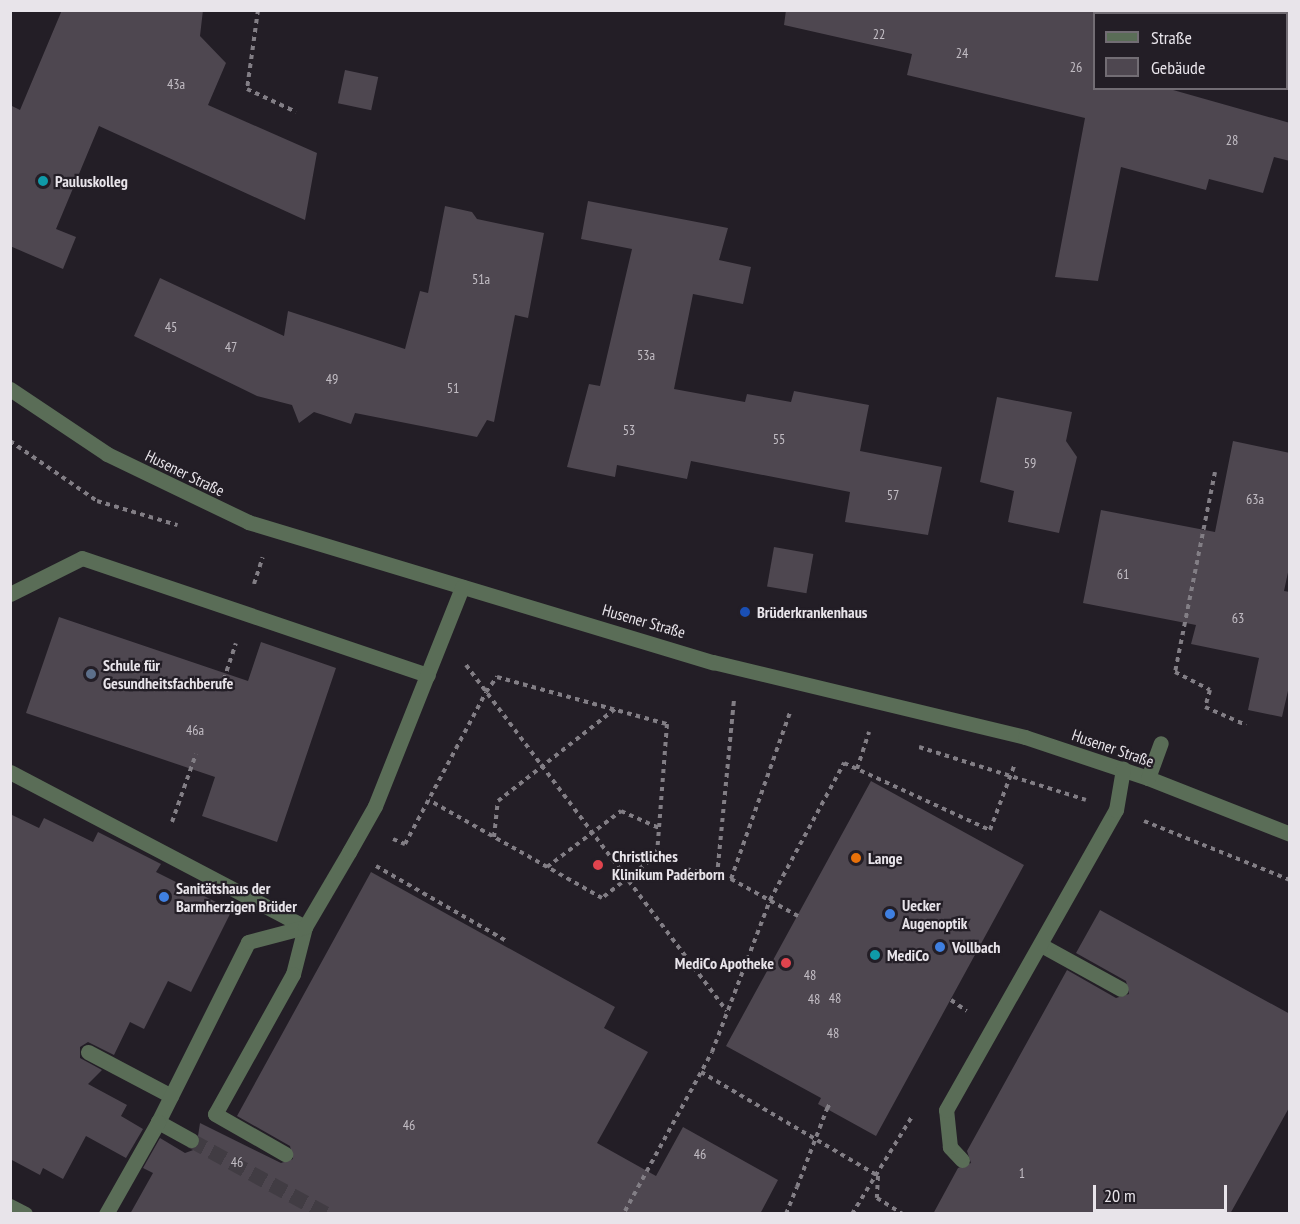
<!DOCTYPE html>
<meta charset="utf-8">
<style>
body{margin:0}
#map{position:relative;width:1300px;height:1224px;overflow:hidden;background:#231e26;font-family:"PT Sans Narrow",sans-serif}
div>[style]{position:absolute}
.building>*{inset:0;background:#4e4750;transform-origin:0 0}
.minor-tunnel>*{height:15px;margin-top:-7.5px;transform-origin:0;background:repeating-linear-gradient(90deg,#413c43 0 15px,transparent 0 23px)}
.path>*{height:4px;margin-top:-2px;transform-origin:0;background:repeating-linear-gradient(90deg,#827e85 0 4.5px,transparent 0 9px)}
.minor>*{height:15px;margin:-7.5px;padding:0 7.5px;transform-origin:7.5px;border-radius:7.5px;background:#5a6d57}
.path-bridge>*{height:4px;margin-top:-2px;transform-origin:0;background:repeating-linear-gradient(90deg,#827e85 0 4.5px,transparent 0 9px)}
.dots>*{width:16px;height:16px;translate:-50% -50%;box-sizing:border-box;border:3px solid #231e26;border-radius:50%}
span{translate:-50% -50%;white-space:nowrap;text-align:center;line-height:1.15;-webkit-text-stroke:4.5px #231e26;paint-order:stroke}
.number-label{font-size:14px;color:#c2bdc4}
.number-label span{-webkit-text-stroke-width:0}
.poi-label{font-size:16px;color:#e8e4ea;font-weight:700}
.left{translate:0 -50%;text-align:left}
.right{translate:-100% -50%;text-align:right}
.street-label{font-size:16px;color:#e8e4ea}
.frame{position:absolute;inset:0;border:12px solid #e8e4ea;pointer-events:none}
.legend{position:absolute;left:1093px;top:12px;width:195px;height:78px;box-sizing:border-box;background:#231e26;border:2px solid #726d74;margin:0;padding:8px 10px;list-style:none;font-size:18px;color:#e8e4ea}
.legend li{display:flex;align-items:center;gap:12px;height:30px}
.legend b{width:30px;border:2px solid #726d74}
.scale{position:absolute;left:1093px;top:1185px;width:134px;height:27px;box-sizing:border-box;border:3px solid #e8e4ea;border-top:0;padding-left:8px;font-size:18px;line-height:21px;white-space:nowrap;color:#e8e4ea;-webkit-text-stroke:4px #231e26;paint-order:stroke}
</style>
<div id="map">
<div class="building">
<div style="clip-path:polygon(62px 10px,203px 10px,200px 36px,226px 63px,208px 105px,317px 153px,305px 220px,99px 126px,56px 229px,76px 237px,63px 269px,10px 246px,10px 105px,20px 110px)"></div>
<div style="clip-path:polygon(786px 10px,1102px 10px,1095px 14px,1095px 88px,1166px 88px,1290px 123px,1290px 161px,1274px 157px,1263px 193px,1209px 179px,1206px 190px,1121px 167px,1098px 281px,1055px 277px,1085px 118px,907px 75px,912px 54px,784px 25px)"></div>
<div style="left:345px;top:70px;width:34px;height:34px;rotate:12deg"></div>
<div style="clip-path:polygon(588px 201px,728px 228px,719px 260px,751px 267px,743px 304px,693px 294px,674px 389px,745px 402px,747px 394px,791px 402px,794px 391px,869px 405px,860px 451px,942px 467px,928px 535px,845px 522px,850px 492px,691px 461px,687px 479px,617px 465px,615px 477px,567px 467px,589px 384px,600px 386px,632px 249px,581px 239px)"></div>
<div style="clip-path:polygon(445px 206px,472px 212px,477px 219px,544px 233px,528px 318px,515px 315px,494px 422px,487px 420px,477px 437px,355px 413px,351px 424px,314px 412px,299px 423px,292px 405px,257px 396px,134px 336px,160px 278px,284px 336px,288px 311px,405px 349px,420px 291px,428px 293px)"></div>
<div style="clip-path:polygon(997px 397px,1072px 412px,1066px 441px,1077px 457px,1059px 533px,1008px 522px,1014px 491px,980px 482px)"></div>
<div style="clip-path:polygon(1233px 441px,1290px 453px,1290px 563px,1284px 591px,1290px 592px,1290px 682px,1282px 717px,1248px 710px,1259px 658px,1191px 644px,1196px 625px,1083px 603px,1101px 510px,1215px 532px)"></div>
<div style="left:774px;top:547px;width:40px;height:40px;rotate:10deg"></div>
<div style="clip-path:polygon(59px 617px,248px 681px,261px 642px,336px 668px,277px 842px,202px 816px,215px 777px,26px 713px)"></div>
<div style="clip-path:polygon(871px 781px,1024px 865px,876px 1136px,818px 1104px,821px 1098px,726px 1046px)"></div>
<div style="clip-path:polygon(10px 814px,39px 828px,44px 818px,93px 842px,98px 832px,161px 864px,156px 872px,232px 910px,191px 992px,168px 981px,144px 1029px,130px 1022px,114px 1055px,88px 1042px,80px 1047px,80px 1058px,102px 1070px,88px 1084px,127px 1105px,121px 1116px,143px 1129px,126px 1158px,86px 1136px,63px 1179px,43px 1168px,40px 1175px,10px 1159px)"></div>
<div style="clip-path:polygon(371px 872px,615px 1007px,604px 1028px,648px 1052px,597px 1143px,656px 1176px,683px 1127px,778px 1180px,760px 1214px,130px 1214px,153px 1173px,143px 1168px,160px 1138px,185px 1153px,196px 1149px,200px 1123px,281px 1163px,293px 1159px,290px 1146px,237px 1116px)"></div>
<div style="clip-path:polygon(1100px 910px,1290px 1014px,1290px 1106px,1230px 1214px,933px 1214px,958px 1168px,971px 1163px,967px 1151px,1067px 970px,1116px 998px,1129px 994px,1126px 981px,1076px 953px)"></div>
</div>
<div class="minor-tunnel">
<div style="left:191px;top:1140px;width:155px;rotate:28.6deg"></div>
</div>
<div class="path">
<div style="left:258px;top:10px;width:80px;rotate:97.9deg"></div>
<div style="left:247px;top:89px;width:54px;rotate:25.1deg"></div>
<div style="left:10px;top:441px;width:106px;rotate:34.6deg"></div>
<div style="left:97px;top:501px;width:84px;rotate:16.7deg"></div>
<div style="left:1215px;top:472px;width:204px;rotate:101.3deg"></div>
<div style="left:1175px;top:672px;width:39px;rotate:27deg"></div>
<div style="left:1210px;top:690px;width:18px;rotate:106deg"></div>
<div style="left:1205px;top:707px;width:45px;rotate:23.7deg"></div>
<div style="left:254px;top:584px;width:28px;rotate:-72deg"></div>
<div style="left:466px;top:665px;width:433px;rotate:53deg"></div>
<div style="left:221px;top:688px;width:47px;rotate:-71.6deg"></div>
<div style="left:919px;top:747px;width:175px;rotate:17.6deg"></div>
<div style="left:857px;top:769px;width:39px;rotate:-72deg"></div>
<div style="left:1144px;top:821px;width:157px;rotate:22deg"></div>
<div style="left:172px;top:822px;width:72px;rotate:-70.6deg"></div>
<div style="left:494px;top:837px;width:36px;rotate:-84deg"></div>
<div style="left:498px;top:801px;width:149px;rotate:-38.2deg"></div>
<div style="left:393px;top:839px;width:13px;rotate:23deg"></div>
<div style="left:405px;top:844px;width:172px;rotate:-61.9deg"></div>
<div style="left:486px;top:692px;width:19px;rotate:-54deg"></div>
<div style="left:497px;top:677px;width:176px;rotate:15.5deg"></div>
<div style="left:667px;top:724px;width:131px;rotate:94.4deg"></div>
<div style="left:657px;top:855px;width:70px;rotate:142deg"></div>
<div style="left:602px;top:898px;width:199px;rotate:-150.5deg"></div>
<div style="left:376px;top:866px;width:152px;rotate:29.9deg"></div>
<div style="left:547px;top:867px;width:93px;rotate:-37.1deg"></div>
<div style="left:621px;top:811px;width:42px;rotate:24.1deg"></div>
<div style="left:686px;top:869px;width:46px;rotate:12.5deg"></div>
<div style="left:731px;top:879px;width:77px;rotate:28.9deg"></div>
<div style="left:717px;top:876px;width:179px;rotate:-84.5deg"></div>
<div style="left:731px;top:879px;width:177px;rotate:-70.5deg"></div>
<div style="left:951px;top:1000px;width:19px;rotate:35deg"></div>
<div style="left:712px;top:1052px;width:163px;rotate:-69.1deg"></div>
<div style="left:770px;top:900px;width:156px;rotate:-61.6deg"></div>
<div style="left:844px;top:763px;width:161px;rotate:24.7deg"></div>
<div style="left:990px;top:830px;width:68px;rotate:-69.4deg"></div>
<div style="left:701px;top:1072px;width:205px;rotate:30.4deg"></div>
<div style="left:827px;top:1109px;width:7px;rotate:-63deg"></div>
<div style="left:878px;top:1176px;width:22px;rotate:93deg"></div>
<div style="left:877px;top:1198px;width:31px;rotate:32deg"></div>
<div style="left:625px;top:1211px;width:181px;rotate:-61.3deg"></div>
<div style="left:786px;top:1214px;width:29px;rotate:-68deg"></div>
<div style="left:852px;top:1214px;width:116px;rotate:-58.4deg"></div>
</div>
<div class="minor">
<div style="left:10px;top:389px;width:117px;rotate:33.8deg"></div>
<div style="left:107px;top:454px;width:157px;rotate:25.7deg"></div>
<div style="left:248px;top:522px;width:486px;rotate:16.8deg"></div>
<div style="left:713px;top:662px;width:321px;rotate:13.5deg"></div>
<div style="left:1025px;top:737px;width:130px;rotate:18.4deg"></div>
<div style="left:1148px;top:778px;width:153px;rotate:21.5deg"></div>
<div style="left:10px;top:594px;width:80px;rotate:-26.6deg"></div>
<div style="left:82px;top:558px;width:365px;rotate:18.7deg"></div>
<div style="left:10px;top:772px;width:333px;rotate:27.7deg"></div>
<div style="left:305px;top:927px;width:49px;rotate:104.3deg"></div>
<div style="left:293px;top:974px;width:160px;rotate:119.1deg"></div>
<div style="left:215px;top:1114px;width:81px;rotate:29.7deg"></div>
<div style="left:1148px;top:778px;width:37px;rotate:-70deg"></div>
<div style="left:1041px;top:945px;width:91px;rotate:28.8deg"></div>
<div style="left:88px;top:1052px;width:94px;rotate:27.9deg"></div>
<div style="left:191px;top:1140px;width:38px;rotate:-151deg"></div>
<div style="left:158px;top:1122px;width:201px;rotate:-63.4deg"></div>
<div style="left:248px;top:942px;width:59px;rotate:-14.7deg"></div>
<div style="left:305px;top:927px;width:87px;rotate:-59.6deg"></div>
<div style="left:349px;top:852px;width:53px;rotate:-60.5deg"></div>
<div style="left:375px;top:806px;width:236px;rotate:-68.3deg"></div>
<div style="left:962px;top:1160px;width:18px;rotate:-133deg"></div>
<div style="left:950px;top:1147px;width:37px;rotate:-96deg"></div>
<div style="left:946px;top:1110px;width:345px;rotate:-60.5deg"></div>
<div style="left:1116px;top:810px;width:42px;rotate:-80.3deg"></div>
<div style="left:10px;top:1206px;width:17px;rotate:28deg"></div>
<div style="left:106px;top:1214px;width:106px;rotate:-60.5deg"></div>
</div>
<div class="path-bridge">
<div style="left:797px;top:1187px;width:84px;rotate:-69deg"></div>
</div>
<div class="dots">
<div style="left:43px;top:181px;background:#0f9aa8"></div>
<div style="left:745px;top:612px;background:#1a4fb4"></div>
<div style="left:91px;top:674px;background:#5c6f8a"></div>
<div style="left:856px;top:858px;background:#e8710a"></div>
<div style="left:598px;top:865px;background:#e0444e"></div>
<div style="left:164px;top:897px;background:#3f7fe0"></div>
<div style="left:890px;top:914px;background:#3f7fe0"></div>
<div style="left:940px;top:947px;background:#3f7fe0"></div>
<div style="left:875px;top:955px;background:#0f9aa8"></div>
<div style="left:786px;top:963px;background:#e0444e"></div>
</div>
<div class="number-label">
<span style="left:879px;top:34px">22</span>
<span style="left:962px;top:53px">24</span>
<span style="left:1076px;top:67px">26</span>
<span style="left:176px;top:84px">43a</span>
<span style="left:1232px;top:140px">28</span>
<span style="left:481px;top:279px">51a</span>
<span style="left:171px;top:327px">45</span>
<span style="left:231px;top:347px">47</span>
<span style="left:646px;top:355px">53a</span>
<span style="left:332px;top:379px">49</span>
<span style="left:453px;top:388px">51</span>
<span style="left:629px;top:430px">53</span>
<span style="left:779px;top:439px">55</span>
<span style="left:1030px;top:463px">59</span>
<span style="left:893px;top:495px">57</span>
<span style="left:1255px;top:499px">63a</span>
<span style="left:1123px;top:574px">61</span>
<span style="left:1238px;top:618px">63</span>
<span style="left:195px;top:730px">46a</span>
<span style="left:810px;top:975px">48</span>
<span style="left:835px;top:998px">48</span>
<span style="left:814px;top:999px">48</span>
<span style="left:833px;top:1033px">48</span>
<span style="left:409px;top:1125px">46</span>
<span style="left:700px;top:1154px">46</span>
<span style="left:237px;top:1162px">46</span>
<span style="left:1022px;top:1173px">1</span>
</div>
<div class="poi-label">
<span class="left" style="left:55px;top:181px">Pauluskolleg</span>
<span class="left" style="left:757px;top:612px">Brüderkrankenhaus</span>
<span class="left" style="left:103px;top:674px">Schule für<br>Gesundheitsfachberufe</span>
<span class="left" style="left:612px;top:865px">Christliches<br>Klinikum Paderborn</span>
<span class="left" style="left:868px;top:858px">Lange</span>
<span class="left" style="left:176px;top:897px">Sanitätshaus der<br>Barmherzigen Brüder</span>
<span class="left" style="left:902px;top:914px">Uecker<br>Augenoptik</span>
<span class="left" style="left:952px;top:947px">Vollbach</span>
<span class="left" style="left:887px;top:955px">MediCo</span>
<span class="right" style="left:774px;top:963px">MediCo Apotheke</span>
</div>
<div class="street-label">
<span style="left:185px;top:473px;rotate:26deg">Husener Straße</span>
<span style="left:644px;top:621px;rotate:16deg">Husener Straße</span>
<span style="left:1113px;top:748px;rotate:19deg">Husener Straße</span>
</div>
<div class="frame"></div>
<ul class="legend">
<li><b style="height:8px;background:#5a6d57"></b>Straße</li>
<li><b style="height:16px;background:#4e4750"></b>Gebäude</li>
</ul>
<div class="scale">20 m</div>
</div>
